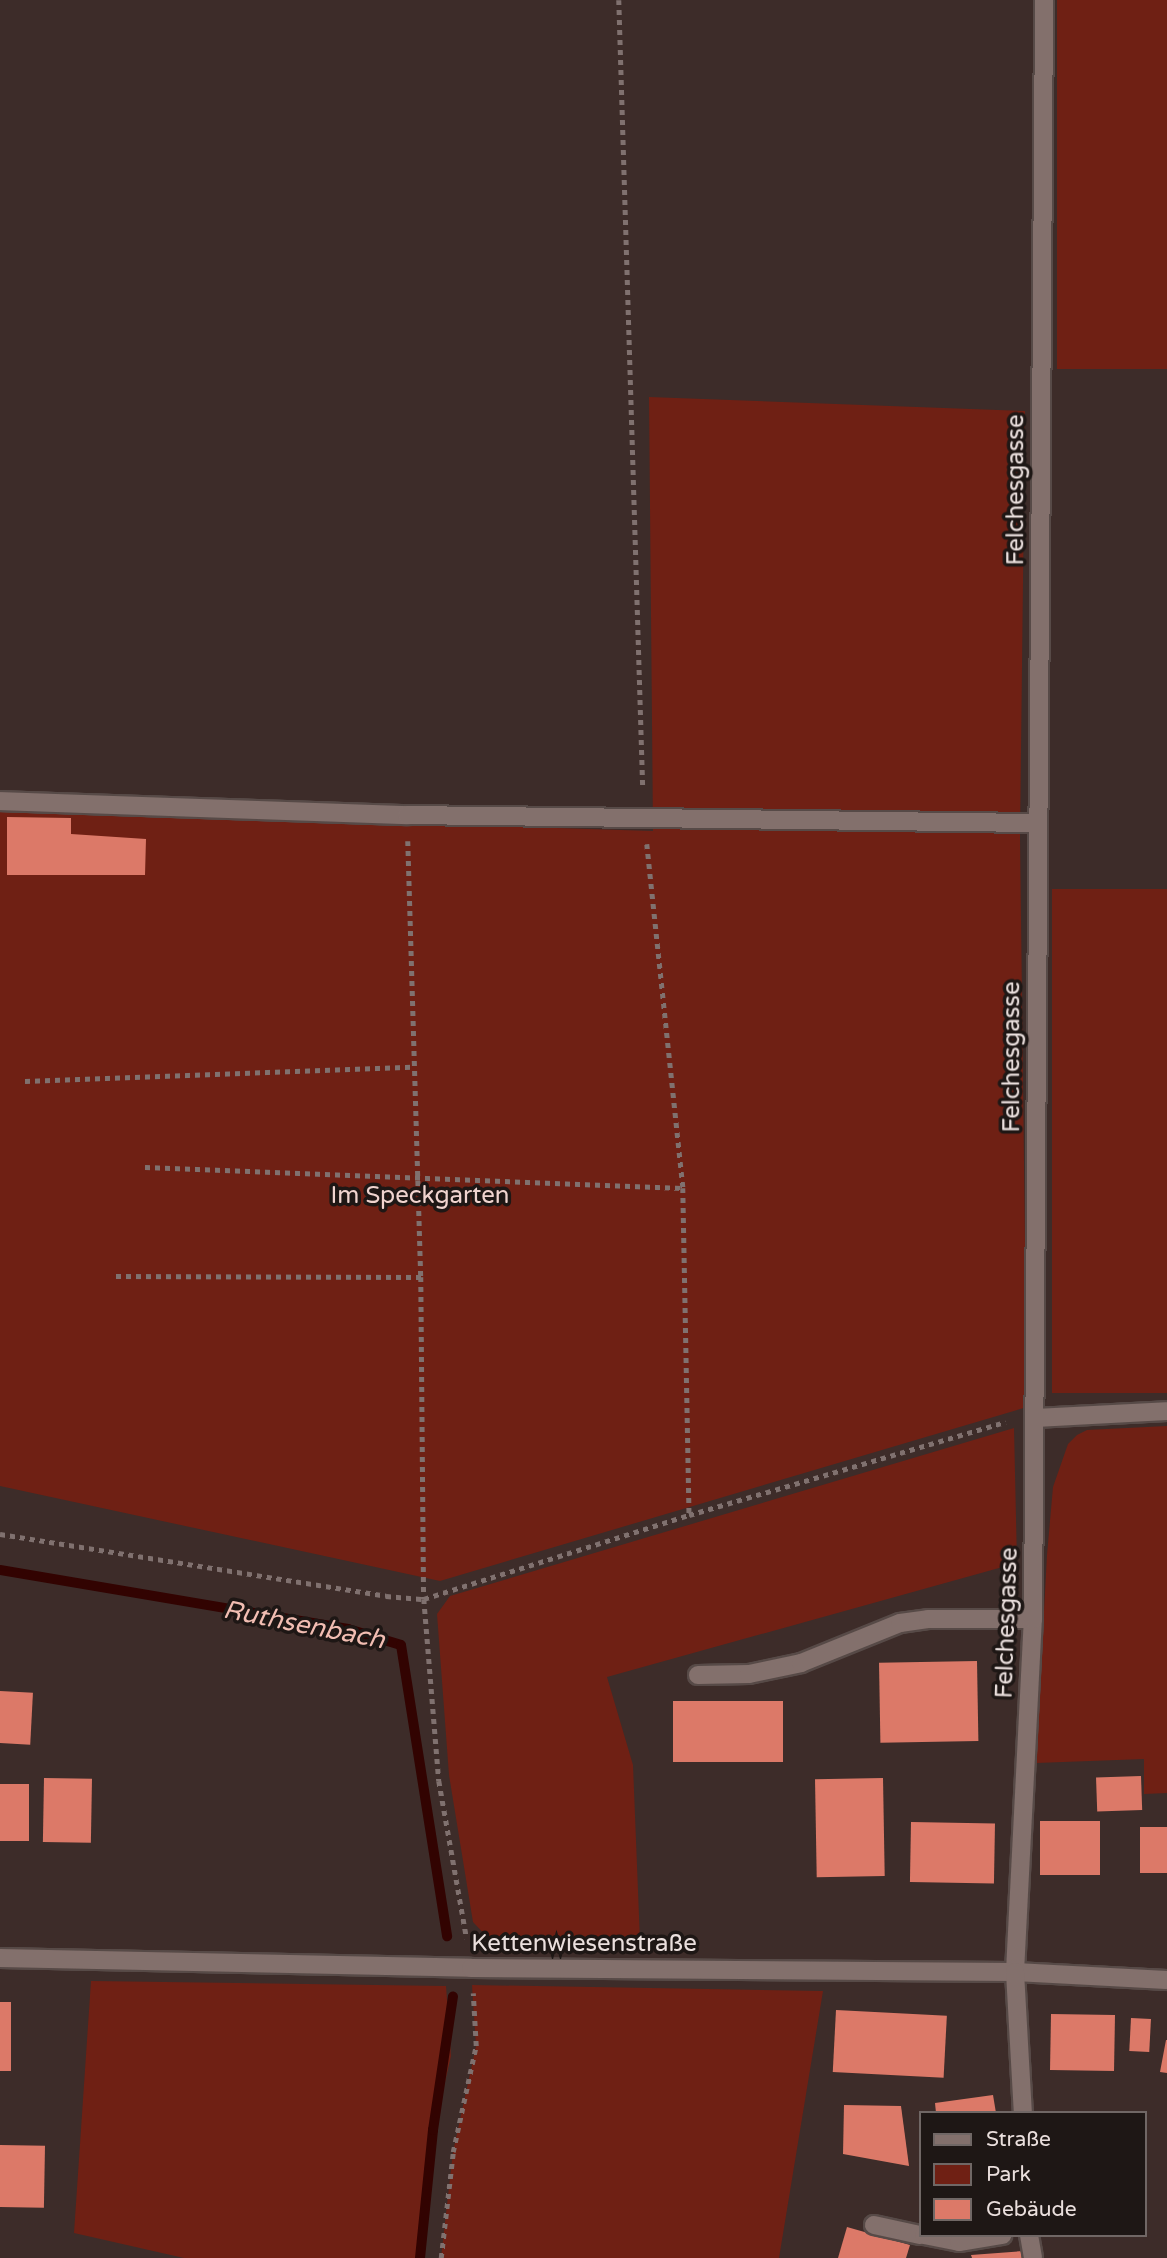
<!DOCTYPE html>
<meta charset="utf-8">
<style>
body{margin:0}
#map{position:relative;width:1167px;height:2258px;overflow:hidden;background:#3d2c29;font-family:"Varela Round",sans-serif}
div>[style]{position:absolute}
.green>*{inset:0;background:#6f2014;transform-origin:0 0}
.stream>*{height:10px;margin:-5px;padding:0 5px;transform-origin:5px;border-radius:5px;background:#320301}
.building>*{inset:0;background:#dc7968;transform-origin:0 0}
.path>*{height:4.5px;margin-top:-2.25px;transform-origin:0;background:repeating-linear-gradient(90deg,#80716f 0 5px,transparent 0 10px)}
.roads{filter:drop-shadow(2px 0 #574a47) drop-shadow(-2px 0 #574a47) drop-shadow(0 2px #574a47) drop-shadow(0 -2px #574a47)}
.lane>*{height:18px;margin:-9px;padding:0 9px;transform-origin:9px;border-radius:9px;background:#83706c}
.street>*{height:18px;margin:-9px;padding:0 9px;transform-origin:9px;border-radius:9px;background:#83706c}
span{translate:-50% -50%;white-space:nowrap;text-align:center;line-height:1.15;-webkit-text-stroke:7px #1e1715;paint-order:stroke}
.street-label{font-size:24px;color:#eadfdd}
.park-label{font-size:24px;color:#f0d4cf}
.water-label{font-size:26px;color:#f1bdb2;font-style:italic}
.legend{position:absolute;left:919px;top:2111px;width:228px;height:126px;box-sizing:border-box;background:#1e1715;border:2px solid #706765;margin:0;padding:9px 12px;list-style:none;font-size:21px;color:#eadfdd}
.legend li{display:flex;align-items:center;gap:14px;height:35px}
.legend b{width:35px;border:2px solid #706765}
</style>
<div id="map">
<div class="green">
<div style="left:1057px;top:0;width:110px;height:369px"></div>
<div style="clip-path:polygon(649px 397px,1025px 411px,1020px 837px,1027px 1407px,440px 1581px,0 1486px,0 811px,653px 831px)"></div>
<div style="left:1167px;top:889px;width:504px;height:115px;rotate:90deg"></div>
<div style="clip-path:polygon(1167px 1426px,1167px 1793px,1144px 1794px,1144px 1759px,1036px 1763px,1047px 1555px,1053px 1487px,1068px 1444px,1077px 1435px,1087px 1430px)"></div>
<div style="clip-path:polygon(1014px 1428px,1017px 1563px,607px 1677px,633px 1765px,640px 1941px,491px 1941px,473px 1922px,449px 1775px,437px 1614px,450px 1596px)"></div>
<div style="clip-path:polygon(91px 1981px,446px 1986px,451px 2056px,432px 2138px,417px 2258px,184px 2258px,74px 2233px)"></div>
<div style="clip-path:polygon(472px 1985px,823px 1991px,779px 2258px,441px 2258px,453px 2152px,476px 2046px)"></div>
</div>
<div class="stream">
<div style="left:0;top:1570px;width:353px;rotate:9.6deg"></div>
<div style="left:348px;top:1629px;width:55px;rotate:16.8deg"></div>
<div style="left:401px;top:1645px;width:295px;rotate:81deg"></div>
<div style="left:420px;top:2258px;width:129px;rotate:-84.2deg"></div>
<div style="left:433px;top:2130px;width:135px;rotate:-81.5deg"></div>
</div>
<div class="building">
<div style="clip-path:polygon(7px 817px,71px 818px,71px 834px,146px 839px,145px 875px,7px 875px)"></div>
<div style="left:977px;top:1661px;width:80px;height:98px;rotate:89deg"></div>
<div style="left:0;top:1691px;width:33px;height:52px;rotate:3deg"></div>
<div style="left:783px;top:1701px;width:61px;height:110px;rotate:90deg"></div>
<div style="left:1141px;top:1776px;width:34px;height:45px;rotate:88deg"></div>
<div style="left:44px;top:1778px;width:48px;height:64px;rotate:1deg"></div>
<div style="left:883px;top:1778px;width:98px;height:68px;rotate:89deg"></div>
<div style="left:0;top:1784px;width:29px;height:57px"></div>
<div style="left:1040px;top:1821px;width:60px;height:54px"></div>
<div style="left:911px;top:1822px;width:84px;height:60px;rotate:1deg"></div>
<div style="left:1140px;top:1827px;width:27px;height:46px"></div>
<div style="left:0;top:2002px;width:11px;height:69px"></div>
<div style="left:836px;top:2010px;width:111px;height:62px;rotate:3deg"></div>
<div style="left:1051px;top:2014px;width:64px;height:56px;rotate:1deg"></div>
<div style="left:1131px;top:2018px;width:20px;height:33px;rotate:3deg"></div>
<div style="clip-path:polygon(1166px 2040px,1167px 2040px,1167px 2073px,1160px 2072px)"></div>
<div style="clip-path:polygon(993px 2095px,996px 2113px,936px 2113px,935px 2103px)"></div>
<div style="clip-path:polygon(844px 2105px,901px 2106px,909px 2166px,843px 2154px)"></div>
<div style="left:0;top:2145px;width:45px;height:62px;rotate:1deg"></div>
<div style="clip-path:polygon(847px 2227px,910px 2245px,906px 2258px,838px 2258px)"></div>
<div style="clip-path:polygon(1023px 2251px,1024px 2258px,972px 2258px,971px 2255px)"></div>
</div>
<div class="path">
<div style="left:619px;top:0;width:790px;rotate:88.26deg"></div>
<div style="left:408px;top:841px;width:436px;rotate:88.3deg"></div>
<div style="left:421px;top:1277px;width:322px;rotate:89.5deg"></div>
<div style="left:424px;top:1599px;width:278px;rotate:-17.6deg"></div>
<div style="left:689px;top:1515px;width:330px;rotate:-16.4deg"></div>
<div style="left:647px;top:844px;width:346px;rotate:84deg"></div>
<div style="left:683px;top:1188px;width:327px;rotate:88.9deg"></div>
<div style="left:25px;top:1081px;width:387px;rotate:-2.1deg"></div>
<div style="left:145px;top:1167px;width:538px;rotate:2.24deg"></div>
<div style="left:116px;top:1276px;width:305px;rotate:0.2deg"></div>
<div style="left:0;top:1534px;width:391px;rotate:9.1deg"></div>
<div style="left:386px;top:1596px;width:38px;rotate:5deg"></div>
<div style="left:424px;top:1599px;width:183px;rotate:85.3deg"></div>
<div style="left:439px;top:1781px;width:160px;rotate:80deg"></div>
<div style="left:441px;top:2258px;width:107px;rotate:-83.5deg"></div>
<div style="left:453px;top:2152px;width:108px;rotate:-77.8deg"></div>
<div style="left:476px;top:2046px;width:53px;rotate:-93.2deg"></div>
</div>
<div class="roads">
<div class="lane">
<div style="left:0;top:801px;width:407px;rotate:2deg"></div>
<div style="left:407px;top:815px;width:630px;rotate:0.73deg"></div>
<div style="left:1035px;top:1418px;width:132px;rotate:-3deg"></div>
<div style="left:698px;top:1675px;width:51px;rotate:-1.1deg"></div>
<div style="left:749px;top:1674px;width:53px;rotate:-11.9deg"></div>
<div style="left:801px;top:1663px;width:107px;rotate:-22deg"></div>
<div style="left:900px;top:1623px;width:28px;rotate:-8deg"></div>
<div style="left:928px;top:1619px;width:105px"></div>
<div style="left:1015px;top:1972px;width:353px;rotate:-87.1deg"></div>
<div style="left:1033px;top:1619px;width:1619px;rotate:-89.61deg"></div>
<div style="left:874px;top:2225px;width:47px;rotate:12.3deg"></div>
<div style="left:924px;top:2235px;width:36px;rotate:11deg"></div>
<div style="left:959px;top:2242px;width:44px;rotate:-9.2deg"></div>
</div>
<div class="street">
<div style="left:0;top:1958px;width:471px;rotate:1.2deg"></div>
<div style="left:471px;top:1968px;width:544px;rotate:0.42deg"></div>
<div style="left:1015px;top:1972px;width:152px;rotate:3deg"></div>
<div style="left:1015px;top:1972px;width:141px;rotate:86.8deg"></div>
<div style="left:1029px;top:2235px;width:23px;rotate:80deg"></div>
</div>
</div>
<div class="street-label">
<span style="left:1016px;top:490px;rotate:-90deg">Felchesgasse</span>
<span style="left:1012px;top:1057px;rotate:-90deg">Felchesgasse</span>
<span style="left:1007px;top:1623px;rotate:-88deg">Felchesgasse</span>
<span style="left:584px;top:1944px">Kettenwiesenstraße</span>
</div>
<div class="park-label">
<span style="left:420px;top:1196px">Im Speckgarten</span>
</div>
<div class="water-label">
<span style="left:304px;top:1625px;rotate:11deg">Ruthsenbach</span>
</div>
<ul class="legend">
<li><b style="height:9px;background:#83706c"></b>Straße</li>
<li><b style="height:19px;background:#6f2014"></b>Park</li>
<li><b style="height:19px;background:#dc7968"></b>Gebäude</li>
</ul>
</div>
